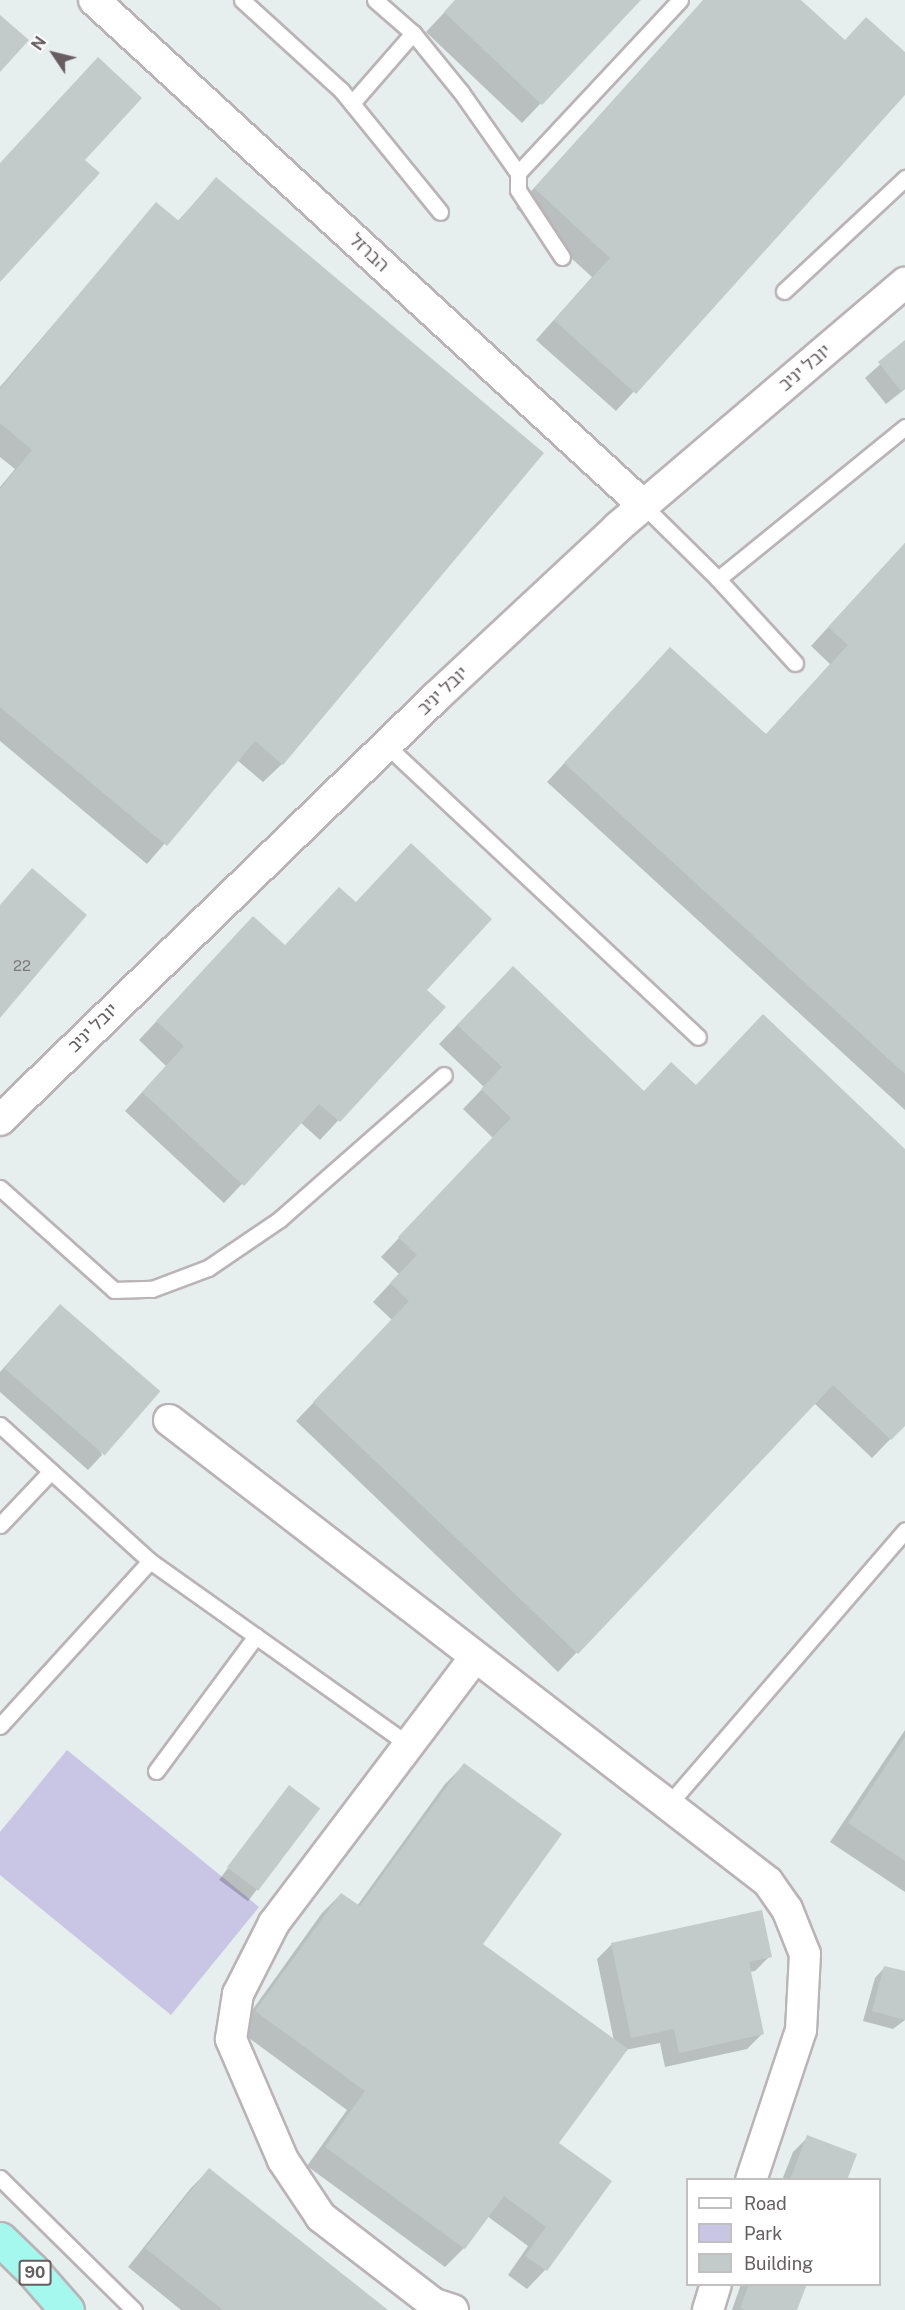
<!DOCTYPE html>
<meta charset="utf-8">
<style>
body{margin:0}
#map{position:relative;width:905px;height:2310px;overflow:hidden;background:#e7efee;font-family:"Public Sans","Noto Sans Hebrew",sans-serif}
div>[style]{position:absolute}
.green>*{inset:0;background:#c8c5e5}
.shadow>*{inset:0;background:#0003;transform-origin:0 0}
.building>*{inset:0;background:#c3cbca;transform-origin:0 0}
.roads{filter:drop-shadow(2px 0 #bab4b6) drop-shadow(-2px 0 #bab4b6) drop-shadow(0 2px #bab4b6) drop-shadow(0 -2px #bab4b6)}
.service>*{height:15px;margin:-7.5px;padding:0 7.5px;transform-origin:7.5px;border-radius:7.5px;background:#fff}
.minor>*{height:30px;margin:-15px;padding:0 15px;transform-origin:15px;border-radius:15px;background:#fff}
.trunk>*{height:33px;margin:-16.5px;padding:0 16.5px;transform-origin:16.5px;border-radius:16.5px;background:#a5f8ee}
span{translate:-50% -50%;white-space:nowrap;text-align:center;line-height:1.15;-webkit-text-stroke:4.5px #fff;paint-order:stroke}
.number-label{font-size:15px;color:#7d797b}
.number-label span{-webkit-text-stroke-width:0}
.shield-label span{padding:2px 4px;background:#fff;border:2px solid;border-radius:4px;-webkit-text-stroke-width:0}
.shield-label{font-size:16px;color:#665e61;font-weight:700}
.street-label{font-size:18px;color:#665e61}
.legend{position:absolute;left:686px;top:2178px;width:195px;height:108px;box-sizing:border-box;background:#fff;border:2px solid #c2bfc0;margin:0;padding:8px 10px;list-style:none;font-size:18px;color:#665e61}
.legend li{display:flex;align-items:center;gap:12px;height:30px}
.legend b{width:30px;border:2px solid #c2bfc0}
.north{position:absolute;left:24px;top:24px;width:60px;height:60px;-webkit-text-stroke:4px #fff;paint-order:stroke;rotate:305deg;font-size:16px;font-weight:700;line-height:24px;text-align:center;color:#665e61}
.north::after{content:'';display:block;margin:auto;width:21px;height:27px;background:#665e61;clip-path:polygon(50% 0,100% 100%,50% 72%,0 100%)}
</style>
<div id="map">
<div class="green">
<div style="clip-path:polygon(67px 1750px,259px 1907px,171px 2015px,0 1875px,0 1832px)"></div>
</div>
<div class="shadow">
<div style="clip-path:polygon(456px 0,639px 0,522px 123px,426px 32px)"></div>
<div style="clip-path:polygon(704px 0,798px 0,845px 41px,905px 54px,905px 93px,616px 411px,536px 340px,592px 277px,516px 208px)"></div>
<div style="clip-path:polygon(216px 179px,282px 764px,263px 782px,237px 760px,147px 864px,0 741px,0 487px,15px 469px,0 457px,0 387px,156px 204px,177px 222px)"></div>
<div style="clip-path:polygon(905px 342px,905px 389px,886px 404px,865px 378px)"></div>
<div style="clip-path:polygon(905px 543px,905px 1110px,547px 782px,652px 668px,765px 736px,830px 664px,811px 646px)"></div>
<div style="clip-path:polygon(339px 889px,355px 904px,425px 990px,444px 1007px,320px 1140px,300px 1122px,224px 1203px,125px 1111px,166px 1066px,139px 1040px,253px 918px,284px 947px)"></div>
<div style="clip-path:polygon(494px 987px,643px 1093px,695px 1087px,905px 1151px,905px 1424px,872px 1458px,814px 1403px,558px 1672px,296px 1421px,392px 1320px,373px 1302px,399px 1274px,381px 1257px,493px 1138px,463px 1109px,484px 1087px,439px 1044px)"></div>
<div style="clip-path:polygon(46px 1320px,102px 1455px,88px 1470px,0 1392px,0 1372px)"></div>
<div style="clip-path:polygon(905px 1730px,905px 1892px,830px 1842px)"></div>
<div style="clip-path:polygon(464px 1765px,481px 1944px,614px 2041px,597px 1959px,612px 1944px,770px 1956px,755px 1971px,749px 1972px,762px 2034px,747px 2049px,665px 2067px,660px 2043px,625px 2050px,557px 2143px,610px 2181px,545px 2270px,527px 2289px,508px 2275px,528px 2246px,487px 2216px,464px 2248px,445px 2267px,307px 2166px,347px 2110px,238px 2030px,322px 1913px,341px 1894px,357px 1906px,445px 1784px)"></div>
<div style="left:289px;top:1787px;width:36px;height:116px;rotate:37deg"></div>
<div style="clip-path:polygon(885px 1967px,905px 1973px,905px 2020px,893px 2029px,863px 2021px,875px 1978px)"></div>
<div style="clip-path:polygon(808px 2137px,846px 2180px,782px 2180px,793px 2152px)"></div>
<div style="clip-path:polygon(209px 2170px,385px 2310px,181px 2310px,128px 2267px,191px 2188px)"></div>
<div style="clip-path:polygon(741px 2284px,806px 2284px,796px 2310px,732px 2310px)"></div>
</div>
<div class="building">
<div style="clip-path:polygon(455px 0,641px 0,542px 105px,444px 12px)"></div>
<div style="clip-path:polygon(703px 0,801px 0,845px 40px,866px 17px,905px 52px,905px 95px,636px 394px,554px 320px,610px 258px,534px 188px)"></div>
<div style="clip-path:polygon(0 15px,29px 40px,0 72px)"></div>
<div style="clip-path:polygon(98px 57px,142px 98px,85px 160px,100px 173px,0 282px,0 163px)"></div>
<div style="clip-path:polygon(216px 177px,544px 453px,283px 765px,255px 741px,167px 846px,0 707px,0 489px,32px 450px,0 423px,0 389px,156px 202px,179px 221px)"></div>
<div style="clip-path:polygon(905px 340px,905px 388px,901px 391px,878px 362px)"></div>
<div style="clip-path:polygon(905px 543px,905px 1074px,564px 763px,670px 647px,766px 734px,848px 645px,828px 627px)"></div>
<div style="clip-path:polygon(411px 843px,492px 919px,427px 990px,446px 1007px,340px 1122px,319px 1104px,244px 1186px,142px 1092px,184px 1046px,156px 1021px,253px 916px,285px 945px,339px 887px,356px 902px)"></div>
<div style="clip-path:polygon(32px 868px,87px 915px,0 1018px,0 905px)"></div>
<div style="clip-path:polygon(513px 966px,644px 1091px,671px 1062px,696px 1085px,763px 1014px,905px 1149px,905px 1426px,891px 1440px,833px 1385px,578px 1654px,313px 1402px,409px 1301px,390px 1283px,417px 1255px,398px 1237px,511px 1118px,481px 1089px,502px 1067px,457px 1025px)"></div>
<div style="left:60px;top:1304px;width:133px;height:85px;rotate:41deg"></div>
<div style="clip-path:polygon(905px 1737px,905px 1861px,848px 1823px)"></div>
<div style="clip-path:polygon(464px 1763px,562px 1834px,483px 1944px,628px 2049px,559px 2143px,612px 2181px,547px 2271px,525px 2256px,546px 2227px,504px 2196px,465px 2249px,325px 2147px,365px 2091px,255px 2011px,341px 1893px,360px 1906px)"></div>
<div style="left:289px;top:1785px;width:39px;height:103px;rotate:37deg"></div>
<div style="clip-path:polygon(762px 1910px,772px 1957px,749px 1962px,764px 2034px,679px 2053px,674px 2029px,631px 2038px,611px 1943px)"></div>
<div style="clip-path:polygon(884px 1966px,905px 1971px,905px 2020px,872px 2011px)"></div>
<div style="clip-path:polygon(807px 2135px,857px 2154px,847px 2180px,790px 2180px)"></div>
<div style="clip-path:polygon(209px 2168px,388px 2310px,223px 2310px,145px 2248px)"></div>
<div style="clip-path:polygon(749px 2284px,807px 2284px,797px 2310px,745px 2310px,740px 2308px)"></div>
</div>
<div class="roads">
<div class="service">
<div style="left:242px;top:0;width:134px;rotate:42.3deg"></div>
<div style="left:341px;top:90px;width:157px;rotate:50.9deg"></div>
<div style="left:375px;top:0;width:50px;rotate:41deg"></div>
<div style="left:413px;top:33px;width:76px;rotate:50.9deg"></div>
<div style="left:461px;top:92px;width:99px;rotate:54.9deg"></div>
<div style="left:518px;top:173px;width:17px;rotate:90deg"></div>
<div style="left:518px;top:190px;width:80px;rotate:56.7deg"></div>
<div style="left:352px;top:103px;width:93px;rotate:-48.9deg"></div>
<div style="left:518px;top:173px;width:237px;rotate:-46.9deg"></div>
<div style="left:784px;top:291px;width:166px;rotate:-43deg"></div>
<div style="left:643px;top:505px;width:105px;rotate:44.6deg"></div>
<div style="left:718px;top:579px;width:241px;rotate:-39.1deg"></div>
<div style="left:718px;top:579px;width:114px;rotate:47.5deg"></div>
<div style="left:386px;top:745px;width:427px;rotate:43.1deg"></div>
<div style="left:0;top:1188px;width:153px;rotate:41.8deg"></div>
<div style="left:114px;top:1290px;width:38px;rotate:-2deg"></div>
<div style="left:152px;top:1289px;width:60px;rotate:-20.6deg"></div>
<div style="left:208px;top:1268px;width:87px;rotate:-34.2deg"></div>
<div style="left:280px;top:1219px;width:218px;rotate:-41.3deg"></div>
<div style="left:0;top:1425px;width:202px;rotate:42.2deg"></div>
<div style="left:150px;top:1561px;width:223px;rotate:132.3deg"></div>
<div style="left:0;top:1525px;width:74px;rotate:-46.6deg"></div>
<div style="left:150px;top:1561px;width:318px;rotate:35.4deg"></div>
<div style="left:156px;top:1771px;width:168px;rotate:-53.5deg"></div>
<div style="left:668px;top:1805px;width:363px;rotate:-49.2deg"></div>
<div style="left:0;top:2178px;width:188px;rotate:44.6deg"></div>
</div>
<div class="minor">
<div style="left:94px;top:0;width:746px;rotate:42.61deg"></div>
<div style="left:0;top:1120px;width:607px;rotate:-44.13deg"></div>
<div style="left:436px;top:697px;width:249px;rotate:-43deg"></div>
<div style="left:618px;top:527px;width:377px;rotate:-40.4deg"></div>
<div style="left:169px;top:1420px;width:756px;rotate:37.64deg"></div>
<div style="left:768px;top:1882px;width:33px;rotate:55deg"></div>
<div style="left:787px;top:1909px;width:48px;rotate:68.2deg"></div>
<div style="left:805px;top:1954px;width:76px;rotate:93deg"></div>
<div style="left:801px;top:2030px;width:158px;rotate:108.4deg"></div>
<div style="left:453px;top:2310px;width:20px;rotate:-162deg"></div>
<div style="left:434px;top:2304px;width:143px;rotate:-142.4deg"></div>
<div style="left:321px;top:2217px;width:69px;rotate:-123.7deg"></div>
<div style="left:283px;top:2160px;width:132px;rotate:-113.3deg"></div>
<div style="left:231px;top:2039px;width:46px;rotate:-81.2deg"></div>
<div style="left:238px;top:1994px;width:80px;rotate:-63.1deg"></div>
<div style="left:274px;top:1923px;width:333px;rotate:-52.9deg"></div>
<div style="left:708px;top:2310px;width:27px;rotate:-73deg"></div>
</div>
<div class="trunk">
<div style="left:0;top:2239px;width:45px;rotate:44.1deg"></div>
<div style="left:32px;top:2270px;width:53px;rotate:48.8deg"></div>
</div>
</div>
<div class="number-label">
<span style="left:22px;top:966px">22</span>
</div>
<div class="shield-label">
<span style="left:35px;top:2273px">90</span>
</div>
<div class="street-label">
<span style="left:369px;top:253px;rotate:43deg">הברזל</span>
<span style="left:805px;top:368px;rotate:-40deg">יובל יניב</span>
<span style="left:443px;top:691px;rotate:-43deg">יובל יניב</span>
<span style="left:93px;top:1028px;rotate:-44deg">יובל יניב</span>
</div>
<ul class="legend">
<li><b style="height:8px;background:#fff"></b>Road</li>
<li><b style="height:16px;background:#c8c5e5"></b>Park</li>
<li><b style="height:16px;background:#c3cbca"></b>Building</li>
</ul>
<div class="north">N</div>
</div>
